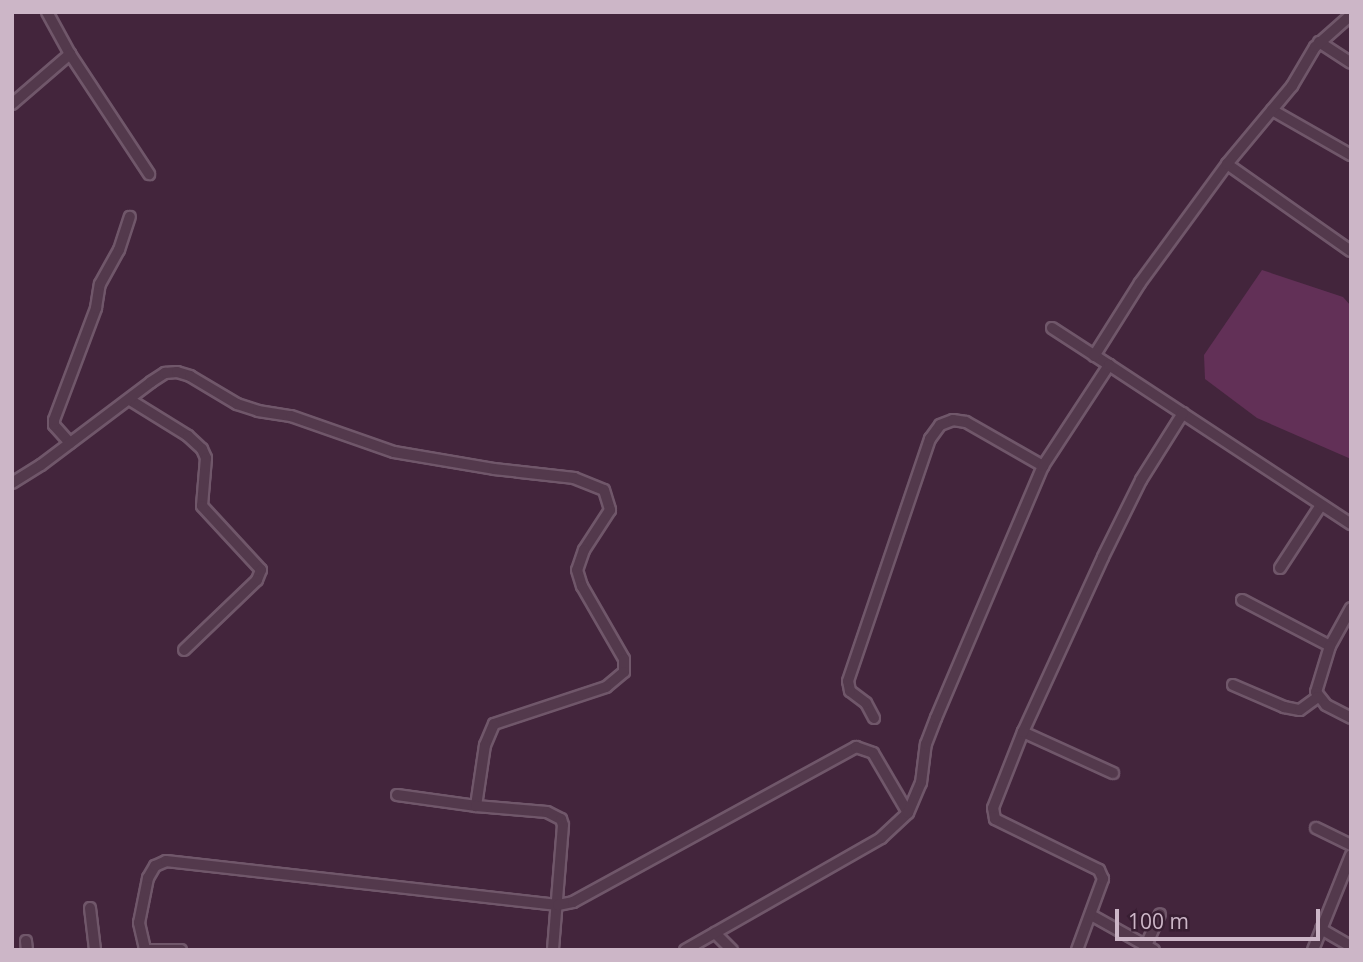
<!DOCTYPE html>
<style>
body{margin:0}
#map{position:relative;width:1363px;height:962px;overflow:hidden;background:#43253c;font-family:"Open Sans",sans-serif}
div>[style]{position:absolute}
.water>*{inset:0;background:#623057}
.roads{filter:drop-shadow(2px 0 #70576a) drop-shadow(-2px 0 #70576a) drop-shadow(0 2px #70576a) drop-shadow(0 -2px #70576a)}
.minor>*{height:10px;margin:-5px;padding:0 5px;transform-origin:5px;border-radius:5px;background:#53394c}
span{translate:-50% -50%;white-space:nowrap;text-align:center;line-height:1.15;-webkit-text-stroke:5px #381e32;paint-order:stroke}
.frame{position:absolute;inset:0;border:14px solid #ccb6c7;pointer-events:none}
.scale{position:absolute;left:1115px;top:909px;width:205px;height:32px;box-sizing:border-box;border:4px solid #ccb6c7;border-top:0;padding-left:9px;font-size:21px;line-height:24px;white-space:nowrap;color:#ccb6c7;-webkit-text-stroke:5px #381e32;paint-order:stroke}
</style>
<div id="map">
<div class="water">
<div style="clip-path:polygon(1262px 270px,1343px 297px,1351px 306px,1351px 459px,1257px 418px,1205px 379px,1204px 355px)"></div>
</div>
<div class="roads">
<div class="minor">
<div style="left:47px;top:12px;width:48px;rotate:61.3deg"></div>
<div style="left:70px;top:54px;width:144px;rotate:56.6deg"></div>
<div style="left:1319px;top:42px;width:38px;rotate:33deg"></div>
<div style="left:12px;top:104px;width:77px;rotate:-40.8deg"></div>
<div style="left:1272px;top:110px;width:91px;rotate:29.7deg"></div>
<div style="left:1227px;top:164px;width:151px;rotate:35.1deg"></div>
<div style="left:1052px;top:328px;width:68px;rotate:33deg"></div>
<div style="left:1094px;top:356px;width:86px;rotate:-57.8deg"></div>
<div style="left:1140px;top:283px;width:147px;rotate:-53.8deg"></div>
<div style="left:1227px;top:164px;width:102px;rotate:-50.2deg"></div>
<div style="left:1292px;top:86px;width:45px;rotate:-59.5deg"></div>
<div style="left:1315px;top:47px;width:48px;rotate:-41.6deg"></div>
<div style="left:130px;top:400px;width:68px;rotate:31.8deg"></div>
<div style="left:188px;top:436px;width:19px;rotate:43deg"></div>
<div style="left:202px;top:449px;width:10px;rotate:66deg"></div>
<div style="left:206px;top:458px;width:48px;rotate:94.8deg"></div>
<div style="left:202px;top:506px;width:87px;rotate:47.3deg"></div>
<div style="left:261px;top:570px;width:11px;rotate:112deg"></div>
<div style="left:257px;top:580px;width:101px;rotate:136.2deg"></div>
<div style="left:70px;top:443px;width:24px;rotate:-132deg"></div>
<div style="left:54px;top:425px;width:5px;rotate:-90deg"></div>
<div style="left:54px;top:420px;width:120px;rotate:-69.4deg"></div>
<div style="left:96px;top:308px;width:24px;rotate:-81deg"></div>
<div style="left:100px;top:284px;width:39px;rotate:-61deg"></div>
<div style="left:119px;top:250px;width:35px;rotate:-72deg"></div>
<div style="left:12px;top:483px;width:34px;rotate:-32deg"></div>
<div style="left:41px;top:465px;width:138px;rotate:-37deg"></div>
<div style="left:151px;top:382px;width:17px;rotate:-33deg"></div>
<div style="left:165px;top:373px;width:12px;rotate:-5deg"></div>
<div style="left:177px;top:372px;width:14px;rotate:17deg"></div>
<div style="left:190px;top:376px;width:55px;rotate:30.8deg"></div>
<div style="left:237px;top:404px;width:22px;rotate:18deg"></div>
<div style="left:258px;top:411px;width:33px;rotate:9deg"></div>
<div style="left:291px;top:416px;width:109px;rotate:19.3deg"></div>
<div style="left:394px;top:452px;width:101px;rotate:9.6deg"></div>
<div style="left:494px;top:469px;width:81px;rotate:6.4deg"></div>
<div style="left:574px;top:478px;width:32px;rotate:22deg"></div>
<div style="left:604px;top:490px;width:21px;rotate:73deg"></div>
<div style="left:610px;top:510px;width:48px;rotate:123deg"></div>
<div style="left:584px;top:550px;width:21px;rotate:109deg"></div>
<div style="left:577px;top:570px;width:17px;rotate:73deg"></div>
<div style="left:582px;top:586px;width:84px;rotate:60.1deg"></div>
<div style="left:624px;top:659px;width:13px;rotate:90deg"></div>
<div style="left:624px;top:672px;width:23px;rotate:140deg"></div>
<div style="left:606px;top:687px;width:118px;rotate:161.7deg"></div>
<div style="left:494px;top:724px;width:23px;rotate:113deg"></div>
<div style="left:485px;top:745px;width:62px;rotate:98.4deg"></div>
<div style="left:1280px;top:568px;width:75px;rotate:-56.9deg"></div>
<div style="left:1242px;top:600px;width:99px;rotate:27.6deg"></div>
<div style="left:1351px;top:608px;width:43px;rotate:118.9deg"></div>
<div style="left:1330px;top:646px;width:48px;rotate:106.9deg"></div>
<div style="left:1316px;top:692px;width:16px;rotate:52deg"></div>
<div style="left:1326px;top:705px;width:28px;rotate:27deg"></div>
<div style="left:1233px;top:685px;width:56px;rotate:23.3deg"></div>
<div style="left:1284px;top:707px;width:16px;rotate:11deg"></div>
<div style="left:1300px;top:710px;width:22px;rotate:-36deg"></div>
<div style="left:874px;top:718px;width:17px;rotate:-118deg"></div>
<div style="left:866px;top:703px;width:20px;rotate:-143deg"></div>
<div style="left:850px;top:691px;width:10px;rotate:-101deg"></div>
<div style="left:848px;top:681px;width:256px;rotate:-71.3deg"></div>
<div style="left:930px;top:439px;width:17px;rotate:-54deg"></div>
<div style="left:940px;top:425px;width:14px;rotate:-21deg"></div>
<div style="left:953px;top:420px;width:13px;rotate:9deg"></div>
<div style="left:966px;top:422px;width:89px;rotate:29.7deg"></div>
<div style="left:1023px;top:732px;width:99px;rotate:24.5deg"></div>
<div style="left:397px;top:795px;width:80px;rotate:7.9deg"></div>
<div style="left:476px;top:806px;width:71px;rotate:4.8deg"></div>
<div style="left:547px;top:812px;width:16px;rotate:27deg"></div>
<div style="left:561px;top:819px;width:6px;rotate:72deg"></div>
<div style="left:563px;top:825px;width:125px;rotate:94.6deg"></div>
<div style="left:1316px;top:828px;width:39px;rotate:26deg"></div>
<div style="left:90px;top:908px;width:42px;rotate:83.2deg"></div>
<div style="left:1091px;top:915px;width:72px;rotate:29.1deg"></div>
<div style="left:1321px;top:929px;width:34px;rotate:30deg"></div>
<div style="left:715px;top:933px;width:24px;rotate:45deg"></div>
<div style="left:26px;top:941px;width:9px;rotate:84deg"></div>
<div style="left:145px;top:949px;width:27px;rotate:-103deg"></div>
<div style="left:139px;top:923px;width:46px;rotate:-78.7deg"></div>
<div style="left:148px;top:878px;width:14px;rotate:-60deg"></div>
<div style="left:155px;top:866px;width:12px;rotate:-24deg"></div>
<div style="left:166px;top:861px;width:394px;rotate:6.4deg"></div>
<div style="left:558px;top:905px;width:15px;rotate:-11deg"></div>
<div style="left:573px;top:902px;width:323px;rotate:-28.7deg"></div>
<div style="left:856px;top:747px;width:18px;rotate:19deg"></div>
<div style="left:873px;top:753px;width:69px;rotate:59.7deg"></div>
<div style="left:144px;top:950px;width:37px"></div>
<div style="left:685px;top:950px;width:226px;rotate:-29.7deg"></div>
<div style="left:881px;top:838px;width:37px;rotate:-43deg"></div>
<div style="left:908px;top:813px;width:33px;rotate:-67deg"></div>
<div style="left:921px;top:783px;width:39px;rotate:-83deg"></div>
<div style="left:926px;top:744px;width:28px;rotate:-69deg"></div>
<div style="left:936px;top:718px;width:274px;rotate:-67deg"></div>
<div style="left:1043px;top:466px;width:121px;rotate:-56.8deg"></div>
<div style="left:1109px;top:365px;width:290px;rotate:33.3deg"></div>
<div style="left:1077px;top:950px;width:76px;rotate:-69.9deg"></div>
<div style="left:1103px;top:879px;width:10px;rotate:-114deg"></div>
<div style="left:1099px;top:870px;width:116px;rotate:-153.9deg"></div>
<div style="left:995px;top:819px;width:11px;rotate:-100deg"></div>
<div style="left:993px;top:808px;width:82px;rotate:-68.5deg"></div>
<div style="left:1023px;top:732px;width:192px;rotate:-65.4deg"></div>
<div style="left:1103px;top:557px;width:86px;rotate:-63.7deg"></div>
<div style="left:1141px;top:480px;width:79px;rotate:-57.9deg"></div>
<div style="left:1144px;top:950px;width:39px;rotate:-66deg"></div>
<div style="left:1313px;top:950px;width:102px;rotate:-68.2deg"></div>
</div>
</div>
<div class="frame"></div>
<div class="scale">100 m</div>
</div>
